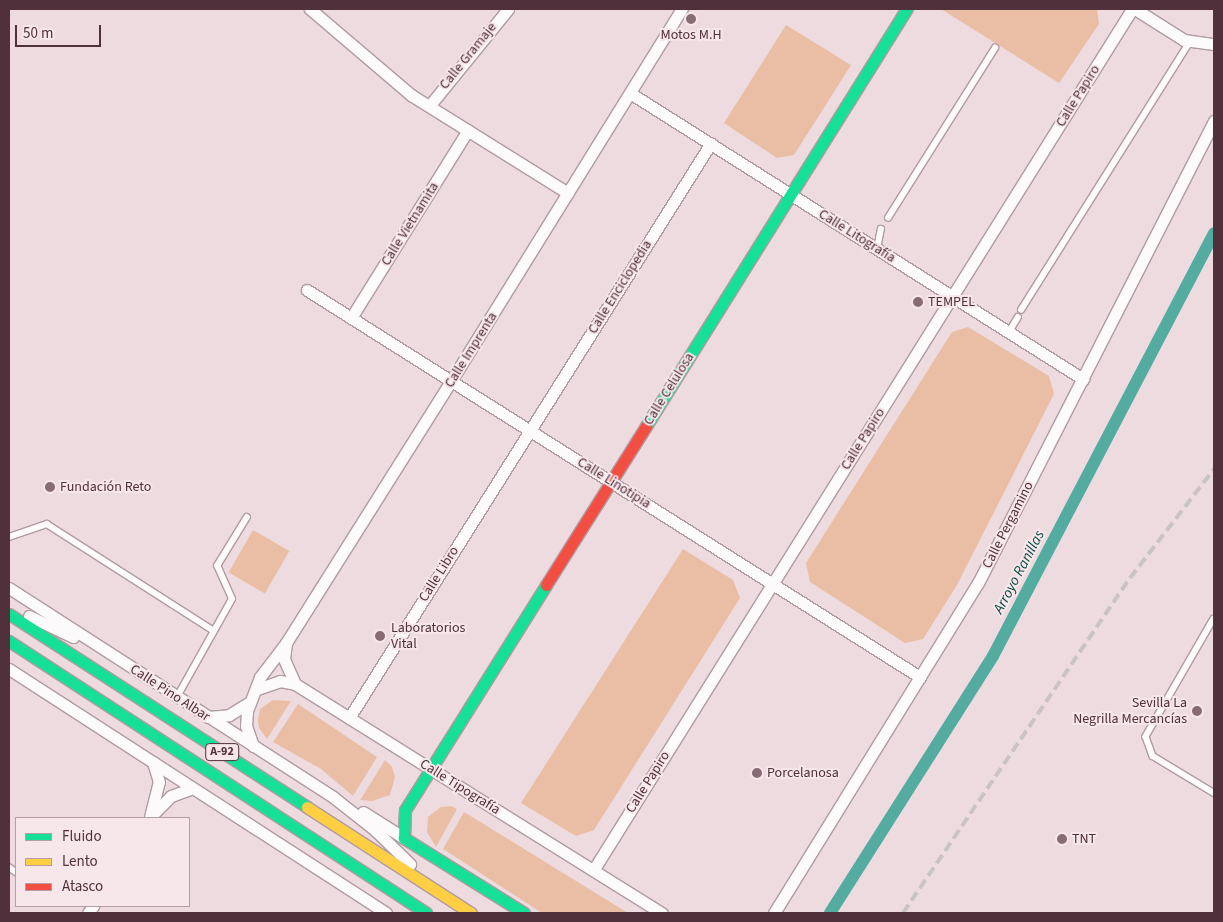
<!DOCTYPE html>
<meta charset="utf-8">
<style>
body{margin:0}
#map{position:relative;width:1223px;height:922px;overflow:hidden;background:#eddbe0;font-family:"Source Sans 3",sans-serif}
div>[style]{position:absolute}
.green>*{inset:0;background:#e9bea5;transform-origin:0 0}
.canal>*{height:12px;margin:-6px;padding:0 6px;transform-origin:6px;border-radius:6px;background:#54ab9f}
.roads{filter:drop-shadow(1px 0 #b09ba1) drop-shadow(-1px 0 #b09ba1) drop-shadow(0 1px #b09ba1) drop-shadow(0 -1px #b09ba1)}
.lane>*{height:5.5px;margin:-2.75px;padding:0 2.75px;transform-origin:2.75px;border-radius:2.75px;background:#fcfafa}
.street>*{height:11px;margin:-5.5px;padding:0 5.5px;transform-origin:5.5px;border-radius:5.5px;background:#fcfafa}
.fast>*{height:11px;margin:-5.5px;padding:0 5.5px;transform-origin:5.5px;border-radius:5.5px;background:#16e098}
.slow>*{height:11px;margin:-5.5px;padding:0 5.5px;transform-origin:5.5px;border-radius:5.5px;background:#ffcf43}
.jam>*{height:11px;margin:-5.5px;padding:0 5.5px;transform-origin:5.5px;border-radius:5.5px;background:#f24e42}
.rail>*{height:4px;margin-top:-2px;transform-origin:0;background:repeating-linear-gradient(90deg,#cac3c6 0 10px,transparent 0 15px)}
.dots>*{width:14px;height:14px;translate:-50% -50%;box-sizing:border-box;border:2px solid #f7e6ea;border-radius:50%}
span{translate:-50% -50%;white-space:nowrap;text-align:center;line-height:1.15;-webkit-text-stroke:4px #f7e6ea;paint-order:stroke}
.shield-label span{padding:1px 4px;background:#f7e6ea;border:1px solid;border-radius:4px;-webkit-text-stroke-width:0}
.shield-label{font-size:12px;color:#50303b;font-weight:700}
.poi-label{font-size:14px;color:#50303b}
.left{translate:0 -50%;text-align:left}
.right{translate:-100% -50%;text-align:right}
.street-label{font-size:14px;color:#50303b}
.water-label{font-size:15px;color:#064b41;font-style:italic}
.frame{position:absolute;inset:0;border:10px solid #50303b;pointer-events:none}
.legend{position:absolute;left:15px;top:817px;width:175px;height:90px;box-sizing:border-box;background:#f7e6ea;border:1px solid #b49da4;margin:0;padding:6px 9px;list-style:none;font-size:15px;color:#50303b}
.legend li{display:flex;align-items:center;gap:10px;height:25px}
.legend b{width:25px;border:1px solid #b49da4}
.scale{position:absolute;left:15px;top:25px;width:86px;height:22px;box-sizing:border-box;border:2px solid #50303b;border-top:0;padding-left:6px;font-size:15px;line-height:18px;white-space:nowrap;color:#50303b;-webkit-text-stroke:4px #f7e6ea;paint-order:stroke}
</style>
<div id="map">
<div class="green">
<div style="clip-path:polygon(941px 9px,1097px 9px,1099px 24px,1059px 83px)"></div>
<div style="clip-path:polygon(786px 25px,851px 65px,794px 155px,777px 158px,724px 123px)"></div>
<div style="clip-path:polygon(968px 327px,1049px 376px,1054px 394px,957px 585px,923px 639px,905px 643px,810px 582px,806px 563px,952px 332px)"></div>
<div style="left:253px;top:530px;width:42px;height:49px;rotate:30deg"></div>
<div style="clip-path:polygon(683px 549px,733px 580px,740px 598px,594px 830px,576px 836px,521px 803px)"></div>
<div style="clip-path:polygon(273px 700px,291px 701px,267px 739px,259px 728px,258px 720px,260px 709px)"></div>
<div style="clip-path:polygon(298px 704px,377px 757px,353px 796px,321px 769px,273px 742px)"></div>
<div style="clip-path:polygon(385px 760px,392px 767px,395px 777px,390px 795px,372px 801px,360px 800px)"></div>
<div style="clip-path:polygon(451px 806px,457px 809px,436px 847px,427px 832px,428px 817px,441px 807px)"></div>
<div style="clip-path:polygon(464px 812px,628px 913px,542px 913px,443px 849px)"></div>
</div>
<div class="canal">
<div style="left:830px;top:913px;width:304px;rotate:-57.6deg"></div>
<div style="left:993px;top:656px;width:477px;rotate:-62.4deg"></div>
</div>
<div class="roads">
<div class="lane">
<div style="left:888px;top:218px;width:201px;rotate:-57.8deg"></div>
<div style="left:877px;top:249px;width:20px;rotate:-79deg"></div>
<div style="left:1021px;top:310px;width:317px;rotate:-57.8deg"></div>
<div style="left:1009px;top:332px;width:17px;rotate:-59deg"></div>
<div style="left:9px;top:537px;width:40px;rotate:-18.9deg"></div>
<div style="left:47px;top:524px;width:198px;rotate:32.6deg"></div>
<div style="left:1214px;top:619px;width:136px;rotate:120deg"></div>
<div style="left:1146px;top:737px;width:20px;rotate:70deg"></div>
<div style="left:1153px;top:756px;width:71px;rotate:31.2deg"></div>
<div style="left:177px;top:697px;width:112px;rotate:-60.7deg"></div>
<div style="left:232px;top:599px;width:36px;rotate:-114deg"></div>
<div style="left:217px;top:566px;width:57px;rotate:-58.5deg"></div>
<div style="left:9px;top:867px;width:9px;rotate:36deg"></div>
</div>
<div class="street">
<div style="left:310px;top:9px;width:133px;rotate:40.4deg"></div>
<div style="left:411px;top:95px;width:185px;rotate:32deg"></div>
<div style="left:1135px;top:9px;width:58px;rotate:32.3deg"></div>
<div style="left:1184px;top:40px;width:30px;rotate:8deg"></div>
<div style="left:630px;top:93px;width:536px;rotate:32.27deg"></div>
<div style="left:430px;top:105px;width:124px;rotate:-50.9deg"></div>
<div style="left:307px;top:290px;width:725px;rotate:32.27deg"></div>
<div style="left:351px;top:318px;width:221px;rotate:-58.1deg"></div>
<div style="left:9px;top:588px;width:386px;rotate:32.8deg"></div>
<div style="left:333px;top:797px;width:53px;rotate:38.2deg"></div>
<div style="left:375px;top:830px;width:49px;rotate:44.2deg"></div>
<div style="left:29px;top:616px;width:49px;rotate:25.5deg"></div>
<div style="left:286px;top:643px;width:16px;rotate:97deg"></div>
<div style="left:284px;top:659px;width:27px;rotate:66deg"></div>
<div style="left:295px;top:684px;width:433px;rotate:32deg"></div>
<div style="left:9px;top:669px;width:449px;rotate:32.9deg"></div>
<div style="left:257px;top:689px;width:24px;rotate:-19deg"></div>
<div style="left:280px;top:681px;width:15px;rotate:11deg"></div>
<div style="left:208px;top:717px;width:21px;rotate:-5deg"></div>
<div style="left:229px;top:715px;width:22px;rotate:-32deg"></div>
<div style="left:349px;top:718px;width:679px;rotate:-57.81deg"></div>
<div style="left:253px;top:746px;width:21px;rotate:-109deg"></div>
<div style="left:246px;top:726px;width:15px;rotate:-86deg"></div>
<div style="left:247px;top:711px;width:36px;rotate:-69deg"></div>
<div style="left:260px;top:677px;width:43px;rotate:-52.6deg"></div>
<div style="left:286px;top:643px;width:310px;rotate:-57.8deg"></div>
<div style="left:451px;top:381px;width:438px;rotate:-58.2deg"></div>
<div style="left:363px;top:812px;width:49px;rotate:32.4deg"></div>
<div style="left:152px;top:815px;width:27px;rotate:-45deg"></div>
<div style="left:171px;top:796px;width:23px;rotate:-20deg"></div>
<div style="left:150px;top:817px;width:36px;rotate:-76deg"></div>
<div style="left:159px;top:782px;width:21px;rotate:-107deg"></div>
<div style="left:594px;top:869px;width:1014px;rotate:-57.97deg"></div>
<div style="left:88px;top:913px;width:9px;rotate:-54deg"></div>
<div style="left:774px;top:913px;width:388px;rotate:-58.3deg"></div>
<div style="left:978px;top:583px;width:519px;rotate:-62.94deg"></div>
</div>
<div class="fast">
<div style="left:646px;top:426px;width:492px;rotate:-58deg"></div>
<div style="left:9px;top:614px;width:355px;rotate:32.9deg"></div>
<div style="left:9px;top:641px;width:498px;rotate:33.1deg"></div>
<div style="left:524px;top:913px;width:142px;rotate:-148deg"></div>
<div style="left:404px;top:838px;width:28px;rotate:-88deg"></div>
<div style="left:405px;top:810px;width:266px;rotate:-57.9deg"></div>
</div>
<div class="slow">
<div style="left:307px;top:807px;width:195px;rotate:32.9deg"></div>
</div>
<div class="jam">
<div style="left:546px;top:585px;width:188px;rotate:-57.8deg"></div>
</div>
</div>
<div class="rail">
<div style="left:903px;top:913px;width:405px;rotate:-55.9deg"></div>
<div style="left:1130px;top:578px;width:138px;rotate:-52.4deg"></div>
</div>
<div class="dots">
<div style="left:691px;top:19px;background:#876c75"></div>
<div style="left:918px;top:302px;background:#876c75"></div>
<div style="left:50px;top:487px;background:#876c75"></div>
<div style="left:380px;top:636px;background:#876c75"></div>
<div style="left:1197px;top:711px;background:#876c75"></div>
<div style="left:757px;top:773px;background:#876c75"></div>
<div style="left:1062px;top:839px;background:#876c75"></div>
</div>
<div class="shield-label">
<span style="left:222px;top:752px">A-92</span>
</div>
<div class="poi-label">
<span style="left:691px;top:35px">Motos M.H</span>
<span class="left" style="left:928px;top:302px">TEMPEL</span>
<span class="left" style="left:60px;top:487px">Fundación Reto</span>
<span class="left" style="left:391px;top:636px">Laboratorios<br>Vital</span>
<span class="right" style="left:1187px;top:711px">Sevilla La<br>Negrilla Mercancías</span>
<span class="left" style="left:767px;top:773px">Porcelanosa</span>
<span class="left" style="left:1072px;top:839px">TNT</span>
</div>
<div class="street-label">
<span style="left:468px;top:56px;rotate:-51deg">Calle Gramaje</span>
<span style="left:1078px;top:96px;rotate:-58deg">Calle Papiro</span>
<span style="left:410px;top:224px;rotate:-58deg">Calle Vietnamita</span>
<span style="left:857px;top:236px;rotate:32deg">Calle Litografía</span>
<span style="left:620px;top:287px;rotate:-58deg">Calle Enciclopedia</span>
<span style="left:471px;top:350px;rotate:-58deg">Calle Imprenta</span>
<span style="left:669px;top:389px;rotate:-58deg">Calle Celulosa</span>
<span style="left:863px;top:439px;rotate:-58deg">Calle Papiro</span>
<span style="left:614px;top:483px;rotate:32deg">Calle Linotipia</span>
<span style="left:1008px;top:525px;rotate:-63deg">Calle Pergamino</span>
<span style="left:439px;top:574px;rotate:-58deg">Calle Libro</span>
<span style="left:170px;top:693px;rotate:33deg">Calle Pino Albar</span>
<span style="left:648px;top:782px;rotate:-58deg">Calle Papiro</span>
<span style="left:460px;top:787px;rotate:32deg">Calle Tipografía</span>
</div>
<div class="water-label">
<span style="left:1019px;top:572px;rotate:-62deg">Arroyo Ranillas</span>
</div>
<div class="frame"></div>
<ul class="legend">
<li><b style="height:6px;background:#16e098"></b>Fluido</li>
<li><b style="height:6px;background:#ffcf43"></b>Lento</li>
<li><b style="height:6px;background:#f24e42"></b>Atasco</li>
</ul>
<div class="scale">50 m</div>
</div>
